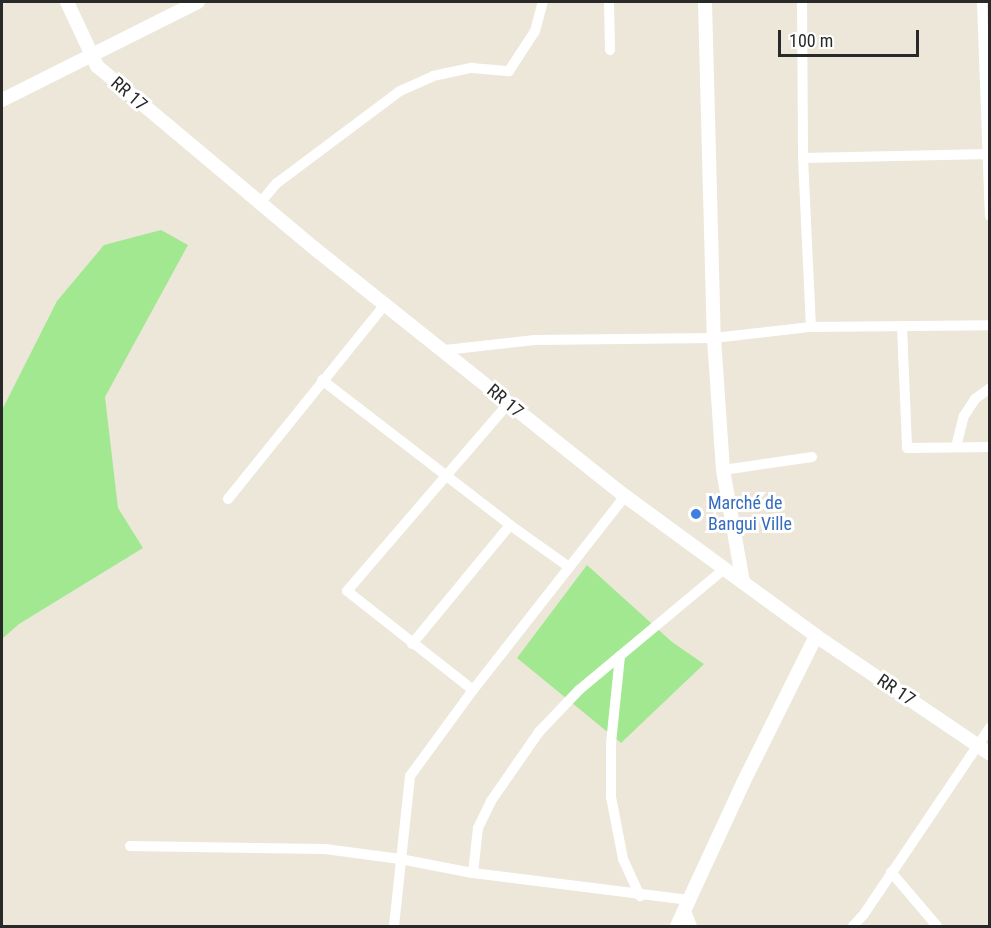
<!DOCTYPE html>
<meta charset="utf-8">
<style>
body{margin:0}
#map{position:relative;width:991px;height:928px;overflow:hidden;background:#ece7d9;font-family:"Roboto Condensed",sans-serif}
div>[style]{position:absolute}
.green>*{inset:0;background:#a1e891}
.street>*{height:10px;margin:-5px;padding:0 5px;transform-origin:5px;border-radius:5px;background:#fff}
.secondary>*{height:14px;margin:-7px;padding:0 7px;transform-origin:7px;border-radius:7px;background:#fff}
.dots>*{width:16px;height:16px;translate:-50% -50%;box-sizing:border-box;border:3px solid #fff;border-radius:50%}
span{translate:-50% -50%;white-space:nowrap;text-align:center;line-height:1.15;-webkit-text-stroke:6px #fff;paint-order:stroke}
.street-label{font-size:18px;color:#292929}
.shop-label{font-size:18px;color:#366cbe}
.left{translate:0 -50%;text-align:left}
.frame{position:absolute;inset:0;border:3px solid #292929;pointer-events:none}
.scale{position:absolute;left:778px;top:30px;width:141px;height:27px;box-sizing:border-box;border:3px solid #292929;border-top:0;padding-left:8px;font-size:18px;line-height:21px;white-space:nowrap;color:#292929;-webkit-text-stroke:4px #fff;paint-order:stroke}
</style>
<div id="map">
<div class="green">
<div style="clip-path:polygon(161px 230px,188px 245px,105px 397px,118px 508px,143px 548px,19px 624px,2px 639px,2px 410px,57px 301px,104px 245px)"></div>
<div style="clip-path:polygon(587px 565px,672px 642px,704px 664px,621px 743px,517px 658px)"></div>
</div>
<div class="street">
<div style="left:609px;top:2px;width:48px;rotate:88.8deg"></div>
<div style="left:802px;top:2px;width:156px;rotate:89.6deg"></div>
<div style="left:803px;top:158px;width:169px;rotate:87.3deg"></div>
<div style="left:982px;top:2px;width:214px;rotate:87.9deg"></div>
<div style="left:803px;top:158px;width:187px;rotate:-1.2deg"></div>
<div style="left:260px;top:203px;width:26px;rotate:-50deg"></div>
<div style="left:277px;top:183px;width:154px;rotate:-36.8deg"></div>
<div style="left:400px;top:91px;width:36px;rotate:-24deg"></div>
<div style="left:433px;top:76px;width:40px;rotate:-12deg"></div>
<div style="left:472px;top:68px;width:37px;rotate:5deg"></div>
<div style="left:509px;top:71px;width:48px;rotate:-57deg"></div>
<div style="left:535px;top:31px;width:30px;rotate:-75deg"></div>
<div style="left:902px;top:327px;width:121px;rotate:87.6deg"></div>
<div style="left:907px;top:448px;width:83px;rotate:-0.7deg"></div>
<div style="left:445px;top:350px;width:90px;rotate:-6.4deg"></div>
<div style="left:534px;top:340px;width:180px;rotate:-0.6deg"></div>
<div style="left:714px;top:338px;width:98px;rotate:-6.5deg"></div>
<div style="left:811px;top:327px;width:179px;rotate:-0.6deg"></div>
<div style="left:322px;top:380px;width:237px;rotate:37.6deg"></div>
<div style="left:510px;top:525px;width:72px;rotate:35.4deg"></div>
<div style="left:956px;top:447px;width:32px;rotate:-76deg"></div>
<div style="left:964px;top:416px;width:20px;rotate:-57deg"></div>
<div style="left:975px;top:399px;width:19px;rotate:-36deg"></div>
<div style="left:723px;top:470px;width:90px;rotate:-8.3deg"></div>
<div style="left:228px;top:499px;width:252px;rotate:-51.1deg"></div>
<div style="left:412px;top:644px;width:154px;rotate:-50.5deg"></div>
<div style="left:620px;top:656px;width:87px;rotate:95.9deg"></div>
<div style="left:611px;top:743px;width:54px;rotate:90deg"></div>
<div style="left:611px;top:797px;width:63px;rotate:79deg"></div>
<div style="left:623px;top:859px;width:41px;rotate:65.3deg"></div>
<div style="left:473px;top:690px;width:160px;rotate:-141.8deg"></div>
<div style="left:347px;top:591px;width:247px;rotate:-49.3deg"></div>
<div style="left:130px;top:846px;width:195px;rotate:0.9deg"></div>
<div style="left:325px;top:849px;width:76px;rotate:7.6deg"></div>
<div style="left:400px;top:859px;width:74px;rotate:10.9deg"></div>
<div style="left:473px;top:873px;width:218px;rotate:7.1deg"></div>
<div style="left:891px;top:872px;width:71px;rotate:49.6deg"></div>
<div style="left:473px;top:873px;width:45px;rotate:-83.7deg"></div>
<div style="left:478px;top:828px;width:30px;rotate:-64deg"></div>
<div style="left:491px;top:801px;width:84px;rotate:-55.2deg"></div>
<div style="left:539px;top:732px;width:58px;rotate:-46.4deg"></div>
<div style="left:579px;top:690px;width:189px;rotate:-39.8deg"></div>
<div style="left:685px;top:908px;width:19px;rotate:69deg"></div>
<div style="left:394px;top:926px;width:151px;rotate:-83.9deg"></div>
<div style="left:410px;top:776px;width:107px;rotate:-53.8deg"></div>
<div style="left:473px;top:690px;width:246px;rotate:-51.9deg"></div>
<div style="left:853px;top:926px;width:16px;rotate:-47deg"></div>
<div style="left:864px;top:914px;width:225px;rotate:-56deg"></div>
</div>
<div class="secondary">
<div style="left:67px;top:2px;width:71px;rotate:64.9deg"></div>
<div style="left:97px;top:66px;width:283px;rotate:40deg"></div>
<div style="left:314px;top:248px;width:398px;rotate:38.6deg"></div>
<div style="left:625px;top:496px;width:237px;rotate:36.2deg"></div>
<div style="left:816px;top:636px;width:210px;rotate:34.1deg"></div>
<div style="left:705px;top:2px;width:336px;rotate:88.5deg"></div>
<div style="left:714px;top:338px;width:132px;rotate:86.1deg"></div>
<div style="left:723px;top:470px;width:114px;rotate:79.9deg"></div>
<div style="left:2px;top:100px;width:219px;rotate:-26.6deg"></div>
<div style="left:677px;top:926px;width:157px;rotate:-65.2deg"></div>
<div style="left:743px;top:783px;width:164px;rotate:-63.6deg"></div>
</div>
<div class="dots">
<div style="left:696px;top:514px;background:#3f7fe0"></div>
</div>
<div class="street-label">
<span style="left:129px;top:94px;rotate:41deg">RR 17</span>
<span style="left:505px;top:401px;rotate:40deg">RR 17</span>
<span style="left:896px;top:690px;rotate:34deg">RR 17</span>
</div>
<div class="shop-label">
<span class="left" style="left:708px;top:514px">Marché de<br>Bangui Ville</span>
</div>
<div class="frame"></div>
<div class="scale">100 m</div>
</div>
